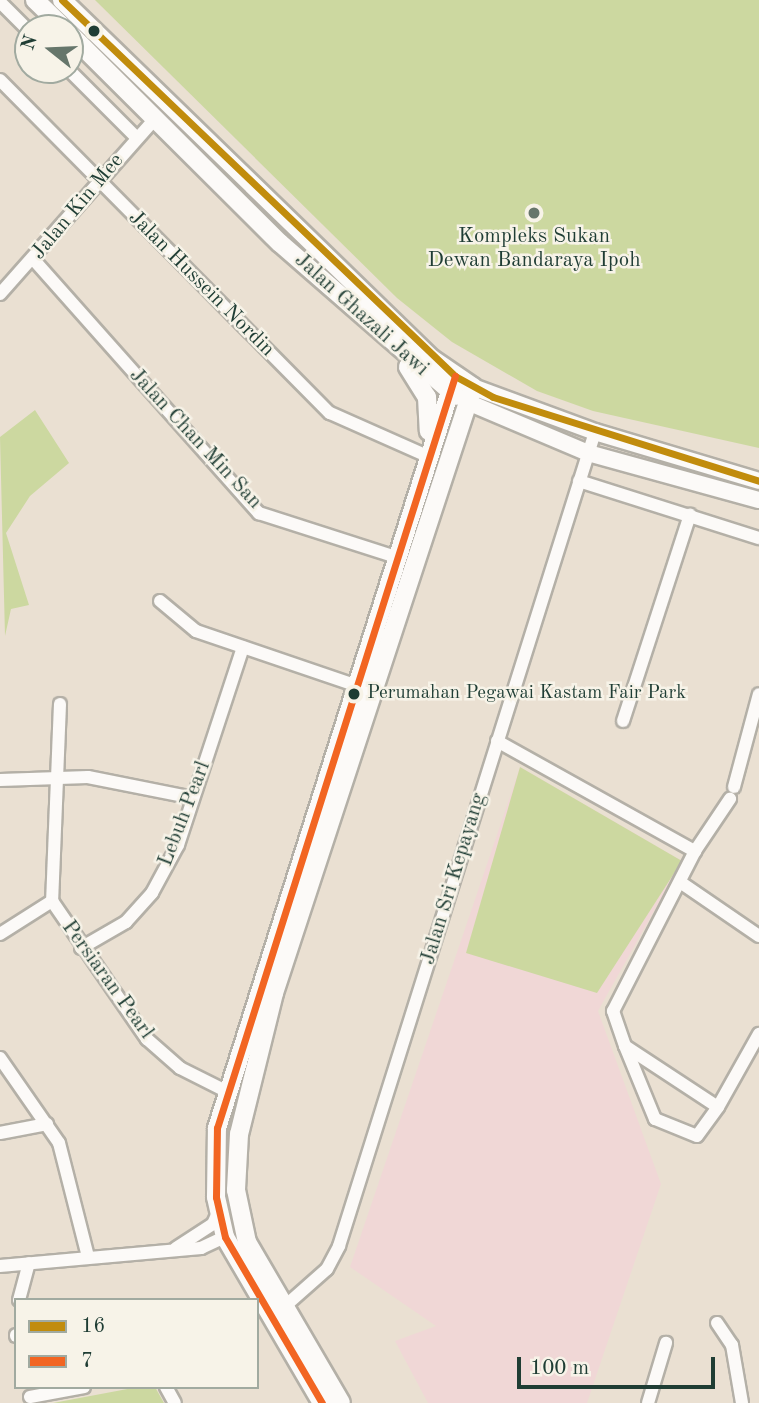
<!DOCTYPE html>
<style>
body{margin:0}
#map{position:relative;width:759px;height:1403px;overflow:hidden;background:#eae0d2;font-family:"Old Standard TT",serif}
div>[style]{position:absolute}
.built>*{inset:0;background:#f0d7d6}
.green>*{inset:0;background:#ccd8a0}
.roads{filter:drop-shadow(2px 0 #b4b0a7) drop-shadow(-2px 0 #b4b0a7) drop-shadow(0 2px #b4b0a7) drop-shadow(0 -2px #b4b0a7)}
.minor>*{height:12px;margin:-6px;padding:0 6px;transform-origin:6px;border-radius:6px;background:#fcfaf8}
.tertiary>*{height:16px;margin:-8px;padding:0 8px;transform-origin:8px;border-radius:8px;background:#fcfaf8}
.secondary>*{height:18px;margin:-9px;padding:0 9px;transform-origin:9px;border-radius:9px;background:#fcfaf8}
.bus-1>*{height:7px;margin:-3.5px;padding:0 3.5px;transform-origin:3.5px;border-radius:3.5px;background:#c18c0d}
.bus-2>*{height:7px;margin:-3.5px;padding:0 3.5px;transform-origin:3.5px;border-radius:3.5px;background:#f26522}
.dots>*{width:19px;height:19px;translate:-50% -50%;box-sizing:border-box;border:4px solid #f7f3e8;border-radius:50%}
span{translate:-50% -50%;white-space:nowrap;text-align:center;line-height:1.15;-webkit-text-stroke:5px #f7f3e8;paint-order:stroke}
.bus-label{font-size:19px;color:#1f3d34}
.left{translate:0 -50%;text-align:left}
.street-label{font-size:21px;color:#1f3d34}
.poi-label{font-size:21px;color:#1f3d34}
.legend{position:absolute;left:14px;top:1298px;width:245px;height:91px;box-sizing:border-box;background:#f7f3e8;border:2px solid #a1aaa0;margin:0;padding:9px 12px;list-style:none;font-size:21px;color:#1f3d34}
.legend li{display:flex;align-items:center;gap:14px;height:35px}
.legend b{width:35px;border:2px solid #a1aaa0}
.north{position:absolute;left:14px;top:14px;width:70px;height:70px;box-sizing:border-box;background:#f7f3e8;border:2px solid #a1aaa0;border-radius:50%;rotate:288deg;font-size:19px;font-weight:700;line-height:28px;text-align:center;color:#1f3d34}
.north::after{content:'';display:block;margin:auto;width:24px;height:32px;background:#66766b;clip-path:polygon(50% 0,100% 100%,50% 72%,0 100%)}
.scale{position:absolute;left:517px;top:1357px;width:198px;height:32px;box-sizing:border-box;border:4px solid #1f3d34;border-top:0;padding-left:9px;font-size:21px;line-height:24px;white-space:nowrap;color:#1f3d34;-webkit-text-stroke:5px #f7f3e8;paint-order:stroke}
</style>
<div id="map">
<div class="built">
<div style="clip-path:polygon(520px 767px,682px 861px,598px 1011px,661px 1184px,587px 1403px,428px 1403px,395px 1341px,436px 1326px,350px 1267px)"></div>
</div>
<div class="green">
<div style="clip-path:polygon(95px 0,759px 0,759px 448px,593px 411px,537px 391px,452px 342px,397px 298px)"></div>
<div style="clip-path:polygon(35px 410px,69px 463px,30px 496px,6px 533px,29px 605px,11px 609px,5px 636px,0 437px)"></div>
<div style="clip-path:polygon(520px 767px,682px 861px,597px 993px,466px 953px)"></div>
<div style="clip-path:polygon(138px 1387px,155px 1387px,164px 1403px,53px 1403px)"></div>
</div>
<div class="roads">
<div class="minor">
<div style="left:0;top:2px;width:40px;rotate:45deg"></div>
<div style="left:69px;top:70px;width:95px;rotate:45deg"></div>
<div style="left:0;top:80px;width:469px;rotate:45.3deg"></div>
<div style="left:330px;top:413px;width:104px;rotate:23.9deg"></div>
<div style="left:34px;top:260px;width:339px;rotate:48.4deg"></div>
<div style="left:259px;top:513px;width:144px;rotate:17.8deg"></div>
<div style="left:0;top:294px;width:234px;rotate:-48.5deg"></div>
<div style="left:579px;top:481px;width:189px;rotate:17.6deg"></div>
<div style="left:160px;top:601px;width:47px;rotate:39.8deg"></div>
<div style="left:196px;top:631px;width:168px;rotate:18.8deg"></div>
<div style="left:60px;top:704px;width:197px;rotate:92.3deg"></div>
<div style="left:52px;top:901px;width:168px;rotate:55.5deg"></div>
<div style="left:147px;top:1039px;width:44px;rotate:41.3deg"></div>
<div style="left:180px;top:1068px;width:51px;rotate:26.6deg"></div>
<div style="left:623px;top:721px;width:217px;rotate:-72deg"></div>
<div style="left:497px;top:741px;width:227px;rotate:29.1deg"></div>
<div style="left:695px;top:851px;width:63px;rotate:-56.1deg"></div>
<div style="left:0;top:780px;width:88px;rotate:-2deg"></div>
<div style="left:88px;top:777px;width:107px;rotate:11.3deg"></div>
<div style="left:734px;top:787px;width:96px;rotate:-75deg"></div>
<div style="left:695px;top:851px;width:180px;rotate:117.1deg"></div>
<div style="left:613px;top:1011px;width:37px;rotate:71deg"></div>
<div style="left:625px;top:1046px;width:111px;rotate:33.3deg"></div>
<div style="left:718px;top:1107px;width:84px;rotate:-60.7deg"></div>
<div style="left:683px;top:884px;width:92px;rotate:34.4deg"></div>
<div style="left:0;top:934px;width:62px;rotate:-32.4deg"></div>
<div style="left:81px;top:948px;width:52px;rotate:-30deg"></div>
<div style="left:126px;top:922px;width:39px;rotate:-48deg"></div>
<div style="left:152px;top:893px;width:55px;rotate:-61.6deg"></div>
<div style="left:178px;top:845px;width:208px;rotate:-71.8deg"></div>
<div style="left:625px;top:1046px;width:79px;rotate:67.7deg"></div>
<div style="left:655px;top:1119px;width:45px;rotate:22deg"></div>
<div style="left:697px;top:1136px;width:36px;rotate:-54deg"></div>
<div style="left:0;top:1058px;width:103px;rotate:55.2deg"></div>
<div style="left:59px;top:1143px;width:118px;rotate:75.7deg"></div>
<div style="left:0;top:1133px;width:48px;rotate:-10.8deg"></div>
<div style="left:176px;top:1248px;width:44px;rotate:-33deg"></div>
<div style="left:213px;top:1224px;width:12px;rotate:-66deg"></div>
<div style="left:0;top:1266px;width:202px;rotate:-5.1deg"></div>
<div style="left:201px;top:1248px;width:26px;rotate:-25deg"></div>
<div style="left:19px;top:1300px;width:38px;rotate:-75deg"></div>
<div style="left:284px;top:1307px;width:57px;rotate:-41.5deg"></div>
<div style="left:327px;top:1269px;width:26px;rotate:-62deg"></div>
<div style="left:339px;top:1246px;width:853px;rotate:-72.54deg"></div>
<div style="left:717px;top:1323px;width:27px;rotate:56deg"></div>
<div style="left:732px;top:1345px;width:59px;rotate:80.2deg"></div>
<div style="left:16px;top:1335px;width:1px;rotate:90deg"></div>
<div style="left:166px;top:1387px;width:18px;rotate:61deg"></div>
<div style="left:30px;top:1397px;width:55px;rotate:-10.5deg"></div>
<div style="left:648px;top:1403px;width:63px;rotate:-73.3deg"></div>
</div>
<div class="tertiary">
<div style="left:473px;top:387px;width:130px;rotate:20.2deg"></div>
<div style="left:595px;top:432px;width:171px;rotate:16.6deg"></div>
<div style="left:465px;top:401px;width:134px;rotate:22.9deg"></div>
<div style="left:588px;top:453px;width:177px;rotate:15.4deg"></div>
</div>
<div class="secondary">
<div style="left:35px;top:0;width:40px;rotate:44deg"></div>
<div style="left:62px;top:0;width:516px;rotate:44.14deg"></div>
<div style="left:432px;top:359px;width:50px;rotate:34.3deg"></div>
<div style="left:473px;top:387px;width:638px;rotate:108.18deg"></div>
<div style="left:274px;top:993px;width:145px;rotate:103.9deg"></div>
<div style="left:239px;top:1134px;width:56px;rotate:93.1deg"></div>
<div style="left:236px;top:1190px;width:53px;rotate:78.1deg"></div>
<div style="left:247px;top:1242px;width:186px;rotate:59.7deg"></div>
<div style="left:70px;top:34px;width:296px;rotate:44.9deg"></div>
<div style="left:280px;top:243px;width:233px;rotate:41deg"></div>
<div style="left:408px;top:367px;width:36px;rotate:58deg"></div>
<div style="left:427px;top:397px;width:34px;rotate:87deg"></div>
<div style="left:322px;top:1403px;width:192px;rotate:-120.3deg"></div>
<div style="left:225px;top:1237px;width:41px;rotate:-102.7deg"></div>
<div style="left:216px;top:1197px;width:69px;rotate:-89.2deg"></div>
<div style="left:217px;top:1128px;width:789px;rotate:-72.44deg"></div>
</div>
</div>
<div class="bus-1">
<div style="left:62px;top:0;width:544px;rotate:43.73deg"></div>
<div style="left:455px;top:376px;width:43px;rotate:28.9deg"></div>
<div style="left:493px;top:397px;width:279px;rotate:17.5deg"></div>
</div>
<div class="bus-2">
<div style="left:322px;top:1403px;width:192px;rotate:-120.3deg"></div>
<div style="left:225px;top:1237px;width:41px;rotate:-102.7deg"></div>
<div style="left:216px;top:1197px;width:69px;rotate:-89.2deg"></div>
<div style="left:217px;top:1128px;width:789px;rotate:-72.44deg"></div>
</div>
<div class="dots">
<div style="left:94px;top:31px;background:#1f3d34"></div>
<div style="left:534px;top:213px;background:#66766b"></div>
<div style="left:354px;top:694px;background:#1f3d34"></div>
</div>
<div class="bus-label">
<span class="left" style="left:367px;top:694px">Perumahan Pegawai Kastam Fair Park</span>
</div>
<div class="street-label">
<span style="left:78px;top:207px;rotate:-50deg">Jalan Kin Mee</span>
<span style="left:201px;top:284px;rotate:45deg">Jalan Hussein Nordin</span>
<span style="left:361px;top:315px;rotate:42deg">Jalan Ghazali Jawi</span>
<span style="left:195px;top:439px;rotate:47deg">Jalan Chan Min San</span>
<span style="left:185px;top:814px;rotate:-69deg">Lebuh Pearl</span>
<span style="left:454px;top:879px;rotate:-73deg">Jalan Sri Kepayang</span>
<span style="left:107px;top:980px;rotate:54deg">Persiaran Pearl</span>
</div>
<div class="poi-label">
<span style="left:534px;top:249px">Kompleks Sukan<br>Dewan Bandaraya Ipoh</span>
</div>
<ul class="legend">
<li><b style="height:9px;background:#c18c0d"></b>16</li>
<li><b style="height:9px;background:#f26522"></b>7</li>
</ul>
<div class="north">N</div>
<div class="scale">100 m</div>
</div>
